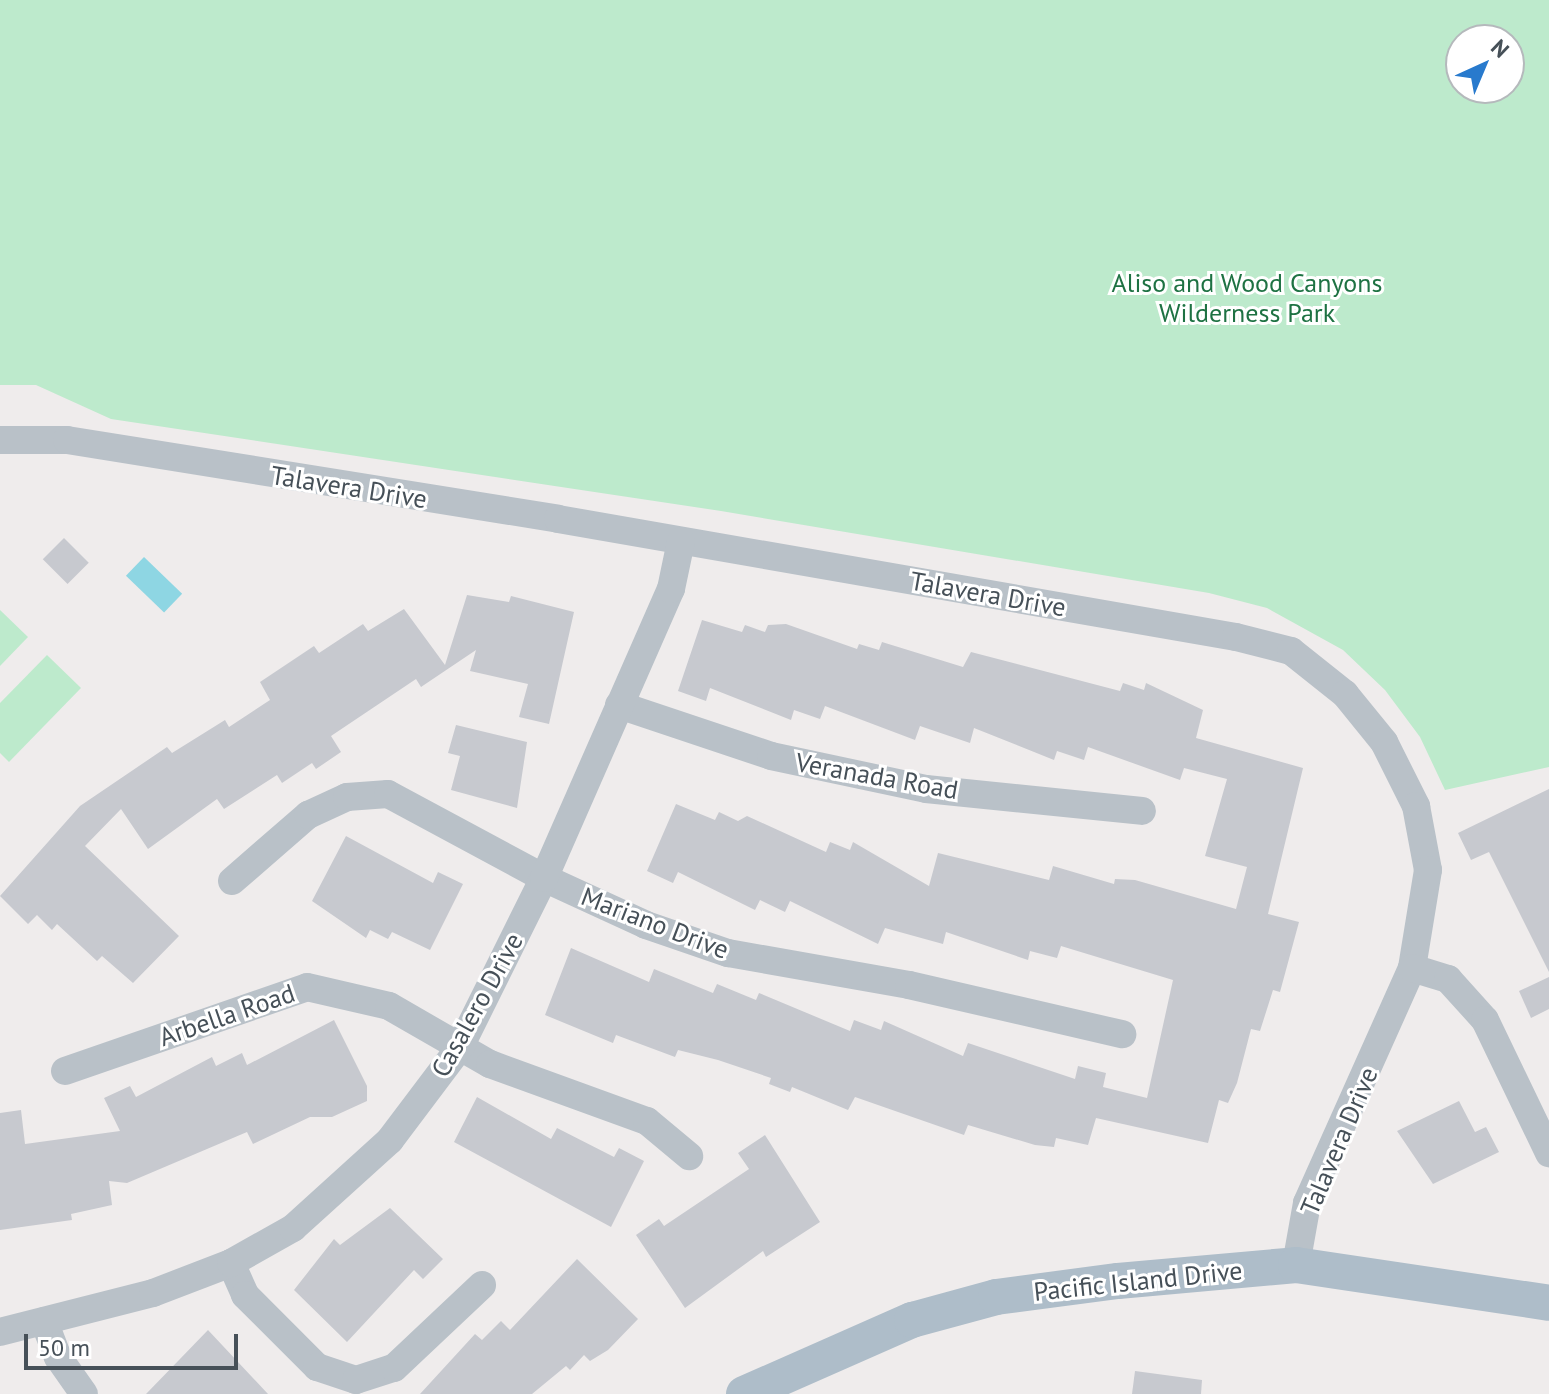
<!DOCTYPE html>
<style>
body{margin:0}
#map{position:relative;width:1549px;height:1394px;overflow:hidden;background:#efecec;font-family:"PT Sans",sans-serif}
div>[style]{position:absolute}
.green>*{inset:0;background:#bdeacc}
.water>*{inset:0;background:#8ed6e3;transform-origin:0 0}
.building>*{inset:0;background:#c7c9cf;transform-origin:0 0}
.minor>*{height:28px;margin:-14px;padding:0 14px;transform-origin:14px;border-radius:14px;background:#b9c1c8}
.major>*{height:36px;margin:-18px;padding:0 18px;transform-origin:18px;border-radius:18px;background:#aebdc9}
span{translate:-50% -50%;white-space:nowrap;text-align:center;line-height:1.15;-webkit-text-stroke:6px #fff;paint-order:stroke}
.park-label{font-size:26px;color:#1e7243}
.street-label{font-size:26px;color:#465058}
.north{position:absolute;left:1445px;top:24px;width:80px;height:80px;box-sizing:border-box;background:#fff;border:2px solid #b5b9bc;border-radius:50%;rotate:44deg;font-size:22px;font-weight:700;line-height:32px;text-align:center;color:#465058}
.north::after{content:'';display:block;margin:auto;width:28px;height:36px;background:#287acd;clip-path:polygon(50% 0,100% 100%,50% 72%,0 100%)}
.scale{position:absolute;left:24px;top:1334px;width:214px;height:36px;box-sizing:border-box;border:4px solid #465058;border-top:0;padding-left:10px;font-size:24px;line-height:28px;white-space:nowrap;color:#465058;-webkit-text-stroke:6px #fff;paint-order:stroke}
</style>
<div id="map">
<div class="green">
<div style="clip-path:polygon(evenodd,0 0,1549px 0,1549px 767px,1445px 790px,1420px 737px,1385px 690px,1343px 650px,1267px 608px,1209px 593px,721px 511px,111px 419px,36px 385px,0 385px,0 0,1461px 40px,1509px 40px,1509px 88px,1461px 88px,1461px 40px)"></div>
<div style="clip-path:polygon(0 610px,28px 637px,0 666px)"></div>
<div style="clip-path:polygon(47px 655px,81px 688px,9px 762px,0 753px,0 703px)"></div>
</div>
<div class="water">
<div style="left:144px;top:557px;width:53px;height:26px;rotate:44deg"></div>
</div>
<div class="building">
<div style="left:64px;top:538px;width:35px;height:30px;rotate:45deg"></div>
<div style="clip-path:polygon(467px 595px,509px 602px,511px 596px,574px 612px,549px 724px,519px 717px,528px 684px,470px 671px,476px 650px,421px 687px,416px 679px,331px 736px,341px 752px,316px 769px,312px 763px,282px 783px,277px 775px,224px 809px,217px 799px,148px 849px,121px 809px,85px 846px,179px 936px,133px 983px,102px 956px,97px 961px,57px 924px,52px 930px,37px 915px,28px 924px,0 896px,80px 806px,167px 747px,172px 753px,225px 720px,229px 727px,270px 700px,260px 682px,314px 646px,319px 653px,363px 624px,368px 631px,404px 609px,445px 665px)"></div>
<div style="clip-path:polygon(702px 620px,742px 632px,745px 625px,765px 632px,768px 625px,786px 624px,857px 649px,859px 644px,879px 650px,882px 642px,963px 667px,971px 652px,1120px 691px,1123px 683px,1144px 690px,1146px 683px,1203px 710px,1196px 738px,1303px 768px,1268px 914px,1299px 922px,1280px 992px,1273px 990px,1260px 1031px,1251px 1029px,1237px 1083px,1228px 1103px,1219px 1100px,1208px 1143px,1096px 1118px,1088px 1145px,1056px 1138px,1054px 1147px,1035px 1145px,968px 1125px,964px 1135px,855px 1097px,848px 1110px,792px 1087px,790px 1092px,769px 1084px,771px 1078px,718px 1060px,678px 1050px,675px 1057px,616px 1035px,613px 1043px,545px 1015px,571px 948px,649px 982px,654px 969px,713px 993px,717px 984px,756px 1000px,759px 993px,850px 1031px,854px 1020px,881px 1030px,884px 1021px,963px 1056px,968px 1043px,1075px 1079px,1078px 1066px,1106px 1073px,1103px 1087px,1147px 1098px,1173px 980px,1061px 946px,1057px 958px,1030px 951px,1028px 960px,946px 932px,943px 944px,885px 928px,878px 944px,790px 901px,785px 912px,760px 900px,755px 910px,678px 872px,673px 883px,647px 871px,676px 804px,715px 820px,719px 812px,738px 821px,747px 816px,826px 852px,830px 842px,850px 850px,853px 842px,929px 886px,938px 853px,1049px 880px,1053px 866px,1114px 884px,1115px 879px,1135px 880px,1236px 909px,1247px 867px,1205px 856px,1227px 779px,1184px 768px,1180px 780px,1088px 747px,1084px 760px,1057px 751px,1054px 760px,974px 728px,970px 743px,920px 726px,915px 740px,825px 706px,820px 719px,794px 710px,791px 720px,710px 688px,706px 701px,678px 691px)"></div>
<div style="clip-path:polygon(456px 725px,527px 742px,517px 808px,451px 790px,460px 756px,448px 753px)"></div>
<div style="clip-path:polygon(1549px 789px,1549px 972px,1489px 852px,1471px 860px,1458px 833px)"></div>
<div style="clip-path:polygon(346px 836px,433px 883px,438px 872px,463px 884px,430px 950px,392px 932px,388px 939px,370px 930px,366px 938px,312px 901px)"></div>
<div style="clip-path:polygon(1549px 977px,1549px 1009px,1531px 1018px,1519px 991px)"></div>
<div style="clip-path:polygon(334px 1020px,367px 1086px,367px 1101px,332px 1117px,310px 1117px,253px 1144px,247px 1132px,127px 1183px,109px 1181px,112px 1205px,71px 1214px,72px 1220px,0 1230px,0 1113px,21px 1110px,25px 1144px,120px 1131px,104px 1098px,130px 1086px,136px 1097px,212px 1057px,216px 1066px,242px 1053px,247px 1065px)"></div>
<div style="clip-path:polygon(477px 1097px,551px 1139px,557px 1128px,614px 1157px,619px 1148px,644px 1161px,611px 1227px,454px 1142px)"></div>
<div style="clip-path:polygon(1459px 1101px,1475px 1132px,1486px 1127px,1499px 1152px,1433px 1184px,1397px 1131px)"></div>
<div style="clip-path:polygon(765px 1135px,820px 1222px,766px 1257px,763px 1251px,685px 1308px,636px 1235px,659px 1219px,664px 1226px,749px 1169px,738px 1153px)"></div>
<div style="clip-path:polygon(390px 1208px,443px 1259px,423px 1279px,414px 1270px,347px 1342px,294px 1290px,334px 1239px,340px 1245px)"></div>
<div style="clip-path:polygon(577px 1259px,638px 1319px,608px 1350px,590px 1361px,584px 1355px,570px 1370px,566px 1366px,532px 1394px,420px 1394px,475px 1334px,482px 1340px,501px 1321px,510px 1330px)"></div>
<div style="clip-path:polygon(208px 1330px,268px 1394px,146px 1394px,179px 1360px)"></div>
<div style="clip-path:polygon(1135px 1371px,1202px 1380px,1201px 1394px,1132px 1394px)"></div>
</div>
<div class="minor">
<div style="left:0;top:440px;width:67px"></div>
<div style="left:67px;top:440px;width:497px;rotate:9.1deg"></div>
<div style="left:558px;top:519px;width:688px;rotate:9.87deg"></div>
<div style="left:1236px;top:637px;width:57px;rotate:14.3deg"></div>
<div style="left:1291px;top:651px;width:69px;rotate:38.5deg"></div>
<div style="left:1345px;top:694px;width:62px;rotate:50.9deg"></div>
<div style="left:1384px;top:742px;width:72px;rotate:63.4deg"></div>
<div style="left:1416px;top:806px;width:65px;rotate:79.4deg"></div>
<div style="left:1428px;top:870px;width:99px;rotate:99.3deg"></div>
<div style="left:1412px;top:968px;width:257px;rotate:114.1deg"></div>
<div style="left:1307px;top:1203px;width:63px;rotate:100.1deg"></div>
<div style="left:619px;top:705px;width:160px;rotate:18.5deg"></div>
<div style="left:771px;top:756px;width:158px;rotate:12deg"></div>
<div style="left:926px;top:789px;width:217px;rotate:5.8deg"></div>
<div style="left:232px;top:881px;width:101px;rotate:-41deg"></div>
<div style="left:308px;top:815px;width:43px;rotate:-24.8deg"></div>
<div style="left:347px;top:797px;width:41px;rotate:-4.2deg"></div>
<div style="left:388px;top:794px;width:177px;rotate:28.3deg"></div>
<div style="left:544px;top:878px;width:112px;rotate:24.7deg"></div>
<div style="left:646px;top:925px;width:87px;rotate:18.9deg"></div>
<div style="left:728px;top:953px;width:184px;rotate:10deg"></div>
<div style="left:909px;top:985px;width:219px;rotate:13deg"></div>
<div style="left:1412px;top:968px;width:38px;rotate:17deg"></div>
<div style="left:1448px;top:979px;width:55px;rotate:47.9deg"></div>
<div style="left:1485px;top:1020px;width:148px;rotate:64.3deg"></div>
<div style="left:65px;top:1071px;width:256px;rotate:-19.1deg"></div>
<div style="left:307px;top:987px;width:84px;rotate:13deg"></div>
<div style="left:389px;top:1006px;width:116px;rotate:29.9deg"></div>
<div style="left:490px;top:1064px;width:167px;rotate:20deg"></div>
<div style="left:647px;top:1121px;width:55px;rotate:39.8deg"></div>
<div style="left:231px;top:1263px;width:35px;rotate:66deg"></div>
<div style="left:245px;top:1295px;width:102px;rotate:45deg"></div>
<div style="left:317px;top:1367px;width:41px;rotate:18.4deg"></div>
<div style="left:356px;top:1380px;width:40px;rotate:-18deg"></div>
<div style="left:394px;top:1368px;width:121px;rotate:-43.3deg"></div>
<div style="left:44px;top:1321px;width:39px;rotate:69deg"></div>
<div style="left:58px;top:1357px;width:45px;rotate:54.9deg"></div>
<div style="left:0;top:1332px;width:158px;rotate:-14.3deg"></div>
<div style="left:153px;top:1293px;width:84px;rotate:-21deg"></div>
<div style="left:231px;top:1263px;width:71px;rotate:-29.4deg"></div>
<div style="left:293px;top:1228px;width:131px;rotate:-42.2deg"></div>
<div style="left:390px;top:1140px;width:116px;rotate:-53deg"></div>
<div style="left:460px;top:1047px;width:189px;rotate:-63.6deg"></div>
<div style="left:544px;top:878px;width:316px;rotate:-66.3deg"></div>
<div style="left:671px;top:589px;width:49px;rotate:-78.2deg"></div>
</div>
<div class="major">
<div style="left:744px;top:1394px;width:184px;rotate:-23.8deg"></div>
<div style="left:912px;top:1320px;width:87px;rotate:-15.3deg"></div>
<div style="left:996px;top:1297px;width:123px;rotate:-7.5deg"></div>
<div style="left:1118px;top:1281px;width:179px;rotate:-5.1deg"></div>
<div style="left:1296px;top:1265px;width:256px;rotate:8.5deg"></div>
</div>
<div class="park-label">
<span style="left:1247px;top:298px">Aliso and Wood Canyons<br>Wilderness Park</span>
</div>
<div class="street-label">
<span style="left:349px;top:487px;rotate:9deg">Talavera Drive</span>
<span style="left:988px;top:594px;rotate:10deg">Talavera Drive</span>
<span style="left:877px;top:776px;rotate:10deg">Veranada Road</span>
<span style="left:655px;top:923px;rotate:21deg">Mariano Drive</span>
<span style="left:477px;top:1005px;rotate:-61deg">Casalero Drive</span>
<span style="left:227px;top:1015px;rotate:-19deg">Arbella Road</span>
<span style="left:1339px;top:1141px;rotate:-67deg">Talavera Drive</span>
<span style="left:1138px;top:1281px;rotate:-6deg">Pacific Island Drive</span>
</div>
<div class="north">N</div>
<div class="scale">50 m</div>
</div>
